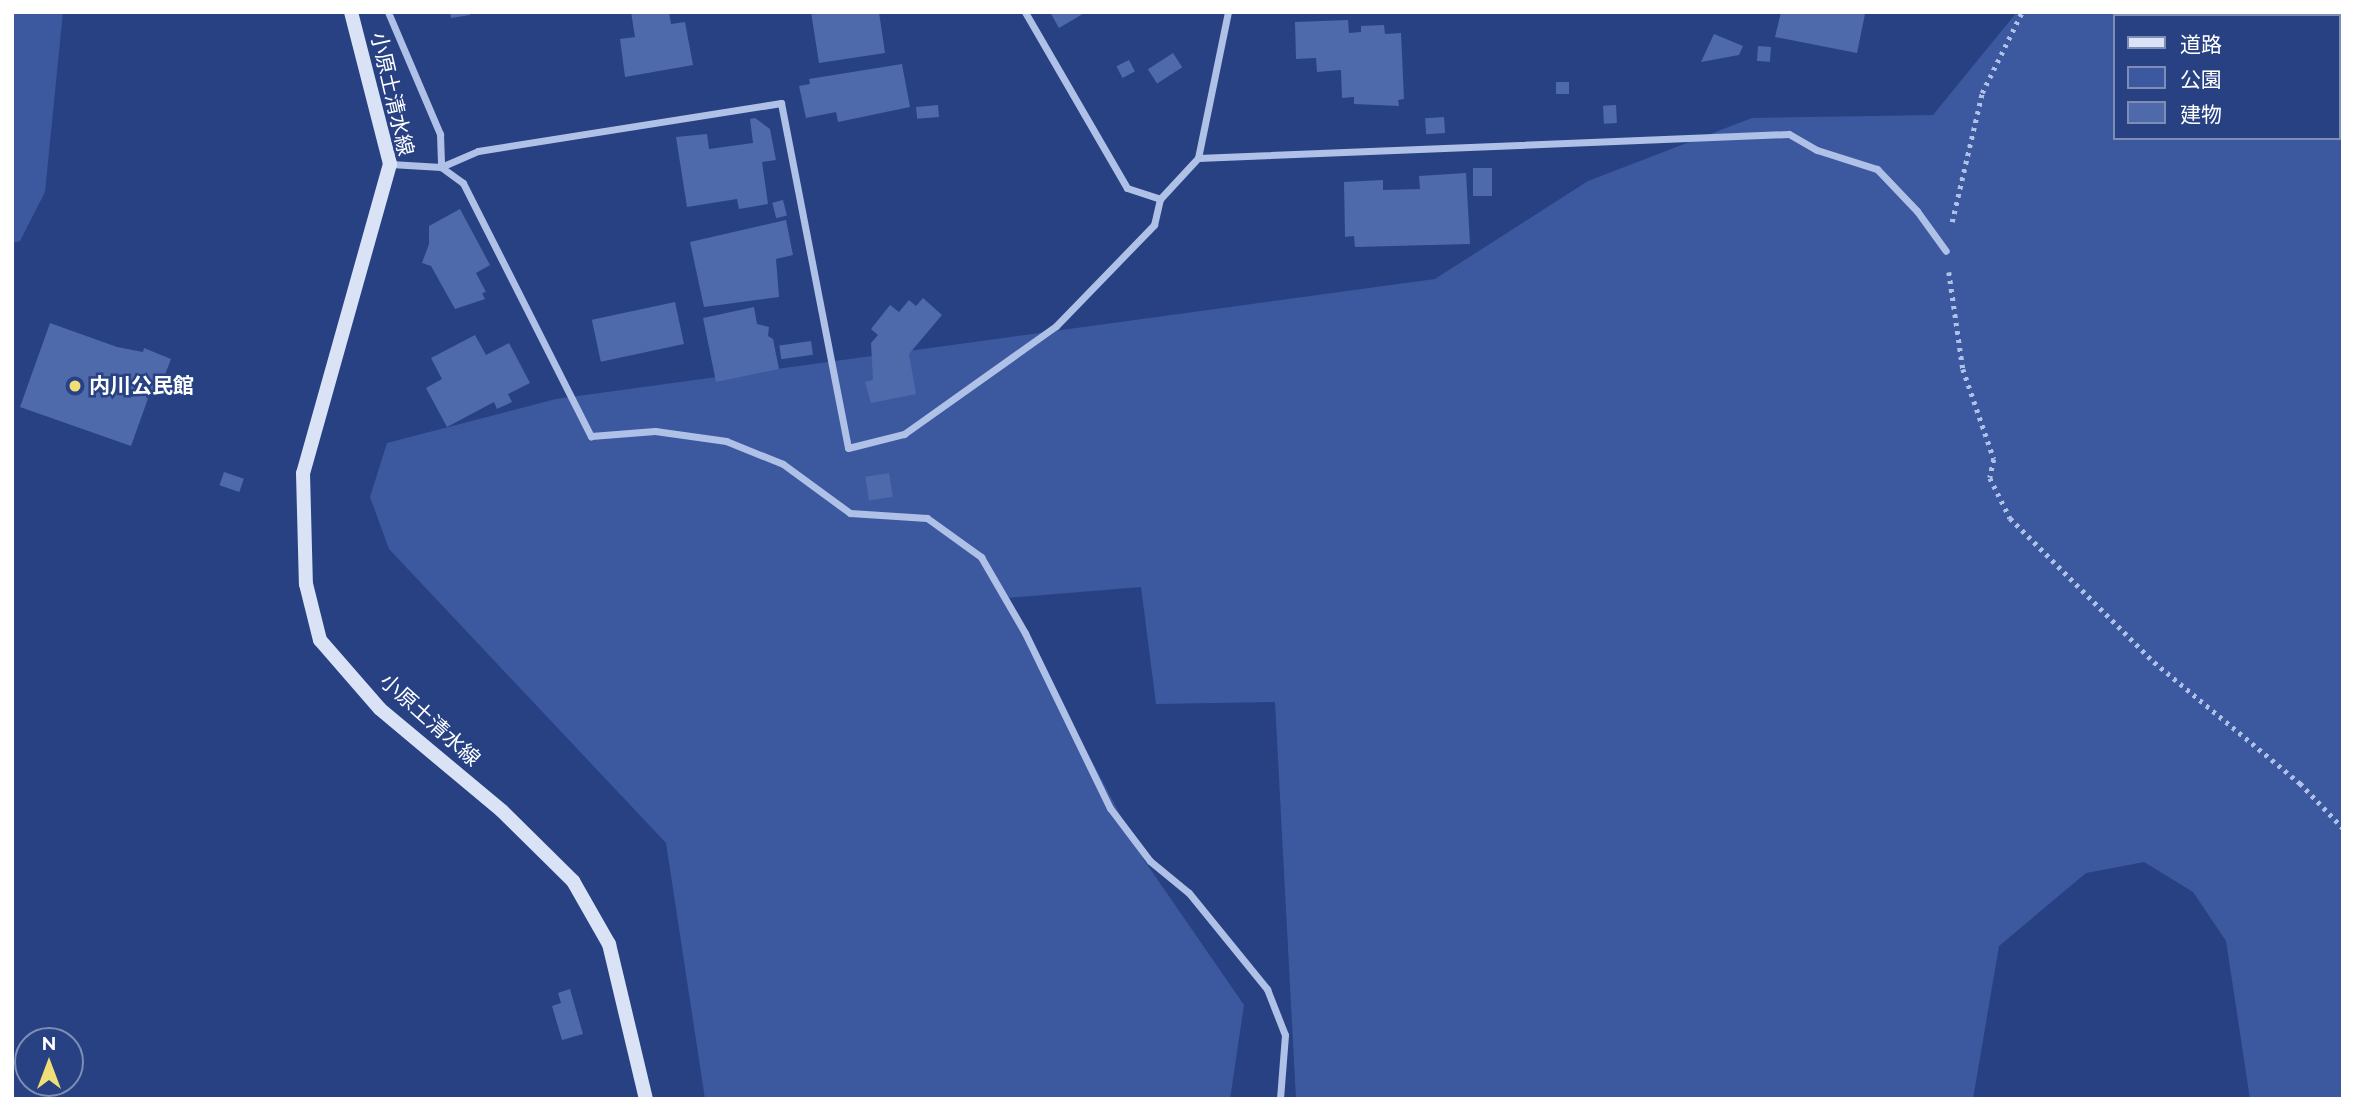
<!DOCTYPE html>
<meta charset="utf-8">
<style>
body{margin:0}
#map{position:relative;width:2355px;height:1111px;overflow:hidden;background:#274183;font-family:Raleway,"Noto Sans JP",sans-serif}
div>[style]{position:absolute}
.green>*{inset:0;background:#3c59a0}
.building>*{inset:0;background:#4f6aab;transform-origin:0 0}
.path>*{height:4.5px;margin-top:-2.25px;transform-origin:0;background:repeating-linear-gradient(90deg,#b0c1e7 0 3.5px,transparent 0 8.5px)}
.street>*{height:7px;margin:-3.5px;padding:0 3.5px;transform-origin:3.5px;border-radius:3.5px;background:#b0c1e7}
.secondary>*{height:14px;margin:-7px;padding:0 7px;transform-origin:7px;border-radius:7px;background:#dae2f6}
.dots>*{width:19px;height:19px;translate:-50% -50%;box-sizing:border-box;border:4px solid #274183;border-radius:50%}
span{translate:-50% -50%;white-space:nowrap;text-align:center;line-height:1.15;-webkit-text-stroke:5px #274183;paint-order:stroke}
.street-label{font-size:21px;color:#fff}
.poi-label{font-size:21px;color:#fff;font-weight:700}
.left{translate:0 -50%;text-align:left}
.frame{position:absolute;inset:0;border:14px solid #fff;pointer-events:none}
.legend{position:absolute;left:2113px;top:14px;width:228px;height:126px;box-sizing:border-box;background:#274183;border:2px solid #7d8db5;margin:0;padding:9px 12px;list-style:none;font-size:21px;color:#fff}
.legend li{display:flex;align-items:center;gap:14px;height:35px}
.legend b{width:35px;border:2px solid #7d8db5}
.north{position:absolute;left:14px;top:1027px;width:70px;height:70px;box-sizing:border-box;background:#274183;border:2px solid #7d8db5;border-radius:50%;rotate:0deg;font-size:19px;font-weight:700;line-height:28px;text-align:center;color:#fff}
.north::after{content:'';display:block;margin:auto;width:24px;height:32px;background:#efdf76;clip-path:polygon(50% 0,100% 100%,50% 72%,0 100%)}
</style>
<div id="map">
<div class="green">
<div style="clip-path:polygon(12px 12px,63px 12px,45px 192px,20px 241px,12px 243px)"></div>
<div style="clip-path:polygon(evenodd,2017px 12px,2343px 12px,2343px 1099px,2250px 1099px,2226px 941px,2193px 892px,2144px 862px,2086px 873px,1999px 946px,1973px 1099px,1296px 1099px,1275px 702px,1156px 704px,1141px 587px,1006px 598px,1144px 860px,1244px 1005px,1230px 1099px,705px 1099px,666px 843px,389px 549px,370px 497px,387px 443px,556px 399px,1435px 279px,1588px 181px,1752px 118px,1933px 115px,2017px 12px,2115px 16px,2339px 16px,2339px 138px,2115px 138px,2115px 16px)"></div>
</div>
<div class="building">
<div style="clip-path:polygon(450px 12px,470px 12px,470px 15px,451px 18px)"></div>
<div style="clip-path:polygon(631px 12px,669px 12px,671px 24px,685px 22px,693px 65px,625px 77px,620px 39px,635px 37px)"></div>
<div style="clip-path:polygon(811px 12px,879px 12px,885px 53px,819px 63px)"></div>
<div style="clip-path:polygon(1050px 12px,1086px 12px,1059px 28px)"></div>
<div style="clip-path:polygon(1781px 12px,1865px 14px,1857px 53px,1775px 37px)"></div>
<div style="clip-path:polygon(1348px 20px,1349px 33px,1361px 32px,1361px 26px,1384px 25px,1385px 34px,1401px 33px,1404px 99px,1398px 100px,1399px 106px,1354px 104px,1354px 97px,1342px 98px,1341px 70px,1317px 72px,1316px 58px,1296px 59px,1295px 22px)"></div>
<div style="clip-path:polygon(1714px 34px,1743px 46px,1739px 55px,1701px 62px)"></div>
<div style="left:1758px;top:46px;width:13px;height:15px;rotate:4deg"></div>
<div style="left:1173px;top:53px;width:17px;height:30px;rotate:57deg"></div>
<div style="left:1129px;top:60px;width:13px;height:14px;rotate:63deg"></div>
<div style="clip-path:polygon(902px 64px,910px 107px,838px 122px,836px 112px,806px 118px,799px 86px,810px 84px,809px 79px)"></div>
<div style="left:1556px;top:82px;width:13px;height:12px"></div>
<div style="left:938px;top:105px;width:12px;height:22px;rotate:85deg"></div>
<div style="left:1616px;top:105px;width:18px;height:13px;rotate:87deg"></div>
<div style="left:1444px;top:117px;width:16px;height:19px;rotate:86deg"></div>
<div style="clip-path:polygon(755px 118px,770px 129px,776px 160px,762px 162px,768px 204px,739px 209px,737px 199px,687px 207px,676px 137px,707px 134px,709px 149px,753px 143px,750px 119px)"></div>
<div style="left:1492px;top:168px;width:28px;height:19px;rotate:90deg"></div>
<div style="clip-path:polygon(1466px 173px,1470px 244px,1355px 247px,1354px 236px,1345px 237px,1344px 182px,1383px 180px,1383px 190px,1420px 189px,1419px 176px)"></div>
<div style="left:783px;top:200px;width:16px;height:11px;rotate:76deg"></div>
<div style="clip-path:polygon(460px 209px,490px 265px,476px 273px,486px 292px,482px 293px,485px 299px,455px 309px,431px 266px,422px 263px,429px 244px,429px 226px)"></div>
<div style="clip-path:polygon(786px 220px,793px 255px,776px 259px,779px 297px,704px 307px,690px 242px)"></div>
<div style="clip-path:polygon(923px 298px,942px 315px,909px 354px,916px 394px,871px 403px,865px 382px,873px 380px,871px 343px,878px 335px,871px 329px,890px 305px,899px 312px,909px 300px,916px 306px)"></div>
<div style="left:675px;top:302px;width:43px;height:85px;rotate:78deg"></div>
<div style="clip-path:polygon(754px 307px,757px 324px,769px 327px,768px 336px,773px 339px,779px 369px,716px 382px,703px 318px)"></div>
<div style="clip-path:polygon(50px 323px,117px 347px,143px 352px,144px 348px,171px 359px,157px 396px,150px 393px,131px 446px,20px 407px)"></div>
<div style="clip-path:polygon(475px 335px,486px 355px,509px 343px,530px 383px,508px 394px,512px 402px,497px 409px,494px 402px,447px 427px,426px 388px,442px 379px,431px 358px)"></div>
<div style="left:811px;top:341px;width:14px;height:32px;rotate:82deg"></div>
<div style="left:224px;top:472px;width:21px;height:14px;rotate:19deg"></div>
<div style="left:889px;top:473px;width:24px;height:24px;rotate:81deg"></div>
<div style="clip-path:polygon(570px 989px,583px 1034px,562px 1040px,552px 1006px,561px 1003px,558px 993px)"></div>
</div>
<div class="path">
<div style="left:1952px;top:222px;width:132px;rotate:-76.9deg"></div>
<div style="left:1982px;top:93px;width:90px;rotate:-63.7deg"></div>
<div style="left:1949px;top:272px;width:98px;rotate:81.8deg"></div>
<div style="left:1963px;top:369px;width:95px;rotate:71deg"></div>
<div style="left:1994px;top:459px;width:19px;rotate:102deg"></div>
<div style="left:1990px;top:478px;width:45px;rotate:63.4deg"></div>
<div style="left:2010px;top:518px;width:204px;rotate:45deg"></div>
<div style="left:2154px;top:662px;width:190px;rotate:39.7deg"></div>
<div style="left:2300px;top:783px;width:62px;rotate:46.3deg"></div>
</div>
<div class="street">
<div style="left:388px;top:12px;width:133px;rotate:66.9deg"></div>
<div style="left:440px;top:134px;width:33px;rotate:88deg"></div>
<div style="left:441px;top:167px;width:51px;rotate:-176.6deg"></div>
<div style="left:1025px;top:12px;width:203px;rotate:59.9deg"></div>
<div style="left:1127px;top:188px;width:35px;rotate:18deg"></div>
<div style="left:1198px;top:158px;width:149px;rotate:-78.4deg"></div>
<div style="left:441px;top:167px;width:40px;rotate:-23.4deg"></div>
<div style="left:478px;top:151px;width:307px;rotate:-9deg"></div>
<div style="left:781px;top:103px;width:351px;rotate:79deg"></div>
<div style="left:848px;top:448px;width:58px;rotate:-14deg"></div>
<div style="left:904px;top:434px;width:186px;rotate:-35.4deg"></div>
<div style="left:1056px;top:326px;width:141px;rotate:-45.9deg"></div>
<div style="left:1154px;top:225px;width:27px;rotate:-77deg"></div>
<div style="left:1160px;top:199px;width:56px;rotate:-47.2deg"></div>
<div style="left:1198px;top:158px;width:591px;rotate:-2.33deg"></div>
<div style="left:1789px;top:134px;width:32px;rotate:30deg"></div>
<div style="left:1817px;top:150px;width:63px;rotate:17.6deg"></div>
<div style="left:1877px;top:169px;width:58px;rotate:46.4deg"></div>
<div style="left:1917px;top:211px;width:49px;rotate:54.1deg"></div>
<div style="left:441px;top:167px;width:27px;rotate:36deg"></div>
<div style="left:463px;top:183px;width:284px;rotate:63.2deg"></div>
<div style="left:591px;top:436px;width:64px;rotate:-4.5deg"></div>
<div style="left:655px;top:431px;width:72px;rotate:8deg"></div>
<div style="left:726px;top:441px;width:61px;rotate:22deg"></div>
<div style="left:783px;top:464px;width:83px;rotate:36.2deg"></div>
<div style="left:850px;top:513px;width:77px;rotate:3.7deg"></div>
<div style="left:927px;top:518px;width:67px;rotate:35.8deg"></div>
<div style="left:981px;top:557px;width:88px;rotate:59.9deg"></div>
<div style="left:1025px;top:633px;width:195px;rotate:64.1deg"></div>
<div style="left:1110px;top:808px;width:66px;rotate:53deg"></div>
<div style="left:1150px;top:861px;width:50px;rotate:39.4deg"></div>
<div style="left:1189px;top:893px;width:124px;rotate:50.9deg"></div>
<div style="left:1267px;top:989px;width:49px;rotate:68.6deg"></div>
<div style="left:1285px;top:1035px;width:64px;rotate:94.5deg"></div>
</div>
<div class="secondary">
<div style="left:351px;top:12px;width:157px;rotate:75.6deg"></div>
<div style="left:390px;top:164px;width:321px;rotate:105.7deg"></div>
<div style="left:303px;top:473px;width:111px;rotate:88.5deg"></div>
<div style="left:306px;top:584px;width:58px;rotate:76deg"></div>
<div style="left:320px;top:640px;width:91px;rotate:49deg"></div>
<div style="left:380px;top:709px;width:159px;rotate:39.9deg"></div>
<div style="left:502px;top:811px;width:100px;rotate:44.6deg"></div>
<div style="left:573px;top:881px;width:73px;rotate:60.3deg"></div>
<div style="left:609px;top:944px;width:159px;rotate:76.6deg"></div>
</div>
<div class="dots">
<div style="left:75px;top:386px;background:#efdf76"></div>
</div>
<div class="street-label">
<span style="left:392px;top:94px;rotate:77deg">小原土清水線</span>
<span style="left:430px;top:720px;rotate:42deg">小原土清水線</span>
</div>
<div class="poi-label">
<span class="left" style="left:89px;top:386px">内川公民館</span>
</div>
<div class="frame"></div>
<ul class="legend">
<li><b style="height:9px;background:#dae2f6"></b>道路</li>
<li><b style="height:19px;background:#3c59a0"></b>公園</li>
<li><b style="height:19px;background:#4f6aab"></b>建物</li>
</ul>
<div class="north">N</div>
</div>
